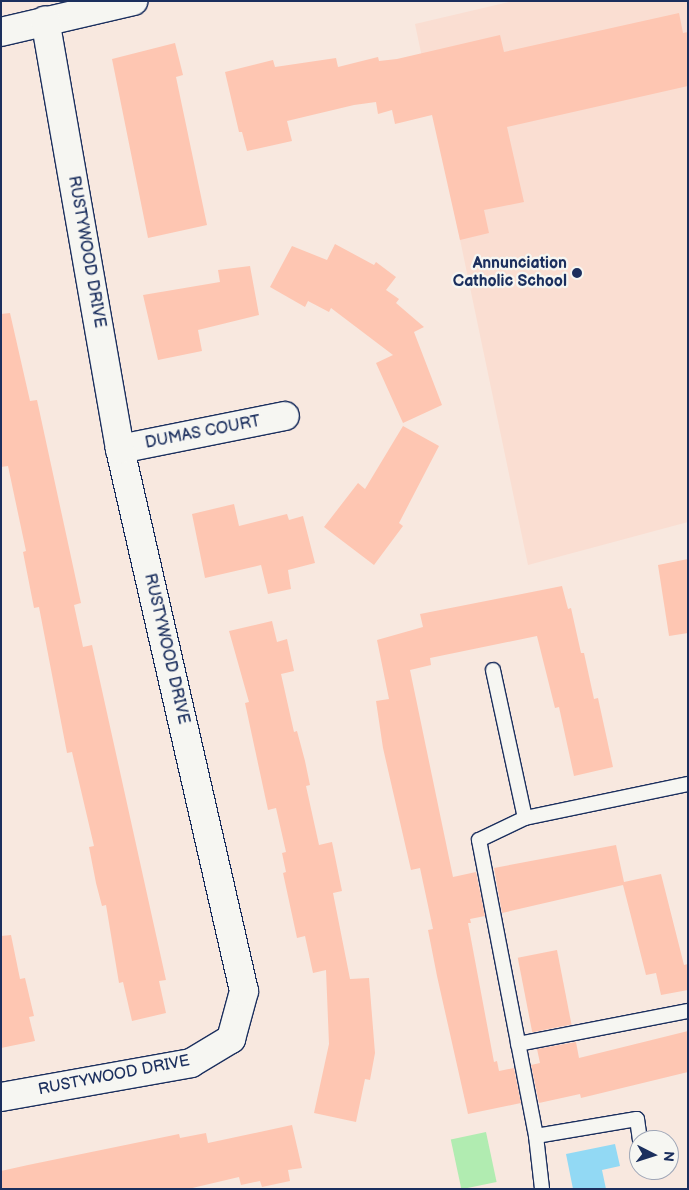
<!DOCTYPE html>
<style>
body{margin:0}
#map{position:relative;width:689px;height:1190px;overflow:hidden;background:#f8e8df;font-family:"Balsamiq Sans",sans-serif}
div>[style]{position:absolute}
.built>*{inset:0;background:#faded2}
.green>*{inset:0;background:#b1ecb1;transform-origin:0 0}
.water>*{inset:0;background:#92d9f4}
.building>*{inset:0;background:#fec6b2;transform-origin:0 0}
.roads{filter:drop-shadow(1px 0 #1b2f5e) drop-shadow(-1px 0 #1b2f5e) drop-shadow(0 1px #1b2f5e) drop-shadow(0 -1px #1b2f5e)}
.service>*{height:14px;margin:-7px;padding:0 7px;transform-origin:7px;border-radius:7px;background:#f6f6f2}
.minor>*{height:28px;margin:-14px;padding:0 14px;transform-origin:14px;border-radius:14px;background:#f6f6f2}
.dots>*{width:14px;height:14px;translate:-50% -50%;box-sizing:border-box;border:2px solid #f6f6f2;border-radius:50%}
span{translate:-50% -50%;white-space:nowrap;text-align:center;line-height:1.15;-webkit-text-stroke:4.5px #f6f6f2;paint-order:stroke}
.street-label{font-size:16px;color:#1b2f5e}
.poi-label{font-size:16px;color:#1b2f5e;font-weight:700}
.right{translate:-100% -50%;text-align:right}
.frame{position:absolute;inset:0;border:2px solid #1b2f5e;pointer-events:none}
.north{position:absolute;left:629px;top:1130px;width:50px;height:50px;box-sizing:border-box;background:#f6f6f2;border:1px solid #9ea6b7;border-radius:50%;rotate:95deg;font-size:14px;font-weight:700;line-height:20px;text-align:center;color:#1b2f5e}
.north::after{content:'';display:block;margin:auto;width:18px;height:22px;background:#1b2f5e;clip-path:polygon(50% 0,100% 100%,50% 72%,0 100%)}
</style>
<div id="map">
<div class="built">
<div style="clip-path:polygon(513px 1px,688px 1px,688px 522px,528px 565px,415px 24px)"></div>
</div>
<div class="green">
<div style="left:486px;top:1132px;width:51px;height:36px;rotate:78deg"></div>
</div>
<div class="water">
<div style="clip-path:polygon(615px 1144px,620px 1166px,602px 1170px,606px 1189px,573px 1189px,566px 1154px)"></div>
</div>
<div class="building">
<div style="clip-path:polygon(679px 13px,683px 33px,688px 32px,688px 86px,507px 127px,524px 202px,484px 210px,489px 233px,460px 240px,432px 115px,395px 124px,392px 110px,378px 114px,376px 102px,354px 105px,287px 121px,292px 141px,247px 151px,242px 132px,239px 132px,225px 72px,273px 60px,275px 67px,336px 58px,338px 67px,378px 57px,379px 61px,397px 59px,500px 35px,504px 52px)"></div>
<div style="clip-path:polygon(175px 43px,183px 75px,176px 77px,207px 225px,148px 238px,112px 59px)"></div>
<div style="clip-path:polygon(335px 244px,374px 265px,376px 262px,396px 277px,386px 290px,399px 299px,396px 303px,424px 327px,414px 332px,442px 405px,403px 423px,376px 363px,393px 355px,331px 308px,329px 312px,308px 301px,305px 307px,270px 287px,292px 246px,327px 260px)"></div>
<div style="clip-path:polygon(250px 266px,259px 315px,198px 330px,202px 351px,158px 360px,143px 295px,220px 282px,218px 270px)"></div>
<div style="clip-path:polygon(10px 313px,30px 401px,37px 400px,81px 603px,74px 605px,83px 647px,92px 645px,166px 980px,159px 981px,166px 1013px,132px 1021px,123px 982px,119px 983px,106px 905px,102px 906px,96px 883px,89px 847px,94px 846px,72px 752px,67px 753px,39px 607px,34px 608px,23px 552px,26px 551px,8px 466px,1px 467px,1px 314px)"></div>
<div style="clip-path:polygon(403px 426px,439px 446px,399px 523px,403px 526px,374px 565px,324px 527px,358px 483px,365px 489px)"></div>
<div style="clip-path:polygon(234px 504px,239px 526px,287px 514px,289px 520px,303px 516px,315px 563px,288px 570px,291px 589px,268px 594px,261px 565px,205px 578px,192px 514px)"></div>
<div style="clip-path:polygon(688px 559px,688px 633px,669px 636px,658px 565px)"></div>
<div style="clip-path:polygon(562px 586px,568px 609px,571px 608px,581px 653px,584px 653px,594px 699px,598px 698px,613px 767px,574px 776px,559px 707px,555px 708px,537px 636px,430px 658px,431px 665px,410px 670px,453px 877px,476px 872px,485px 916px,470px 919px,471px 923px,468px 923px,494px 1062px,497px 1061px,499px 1071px,514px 1068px,521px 1103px,468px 1114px,437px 976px,428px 930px,433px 929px,420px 868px,411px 870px,383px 748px,376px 701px,389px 699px,377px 640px,423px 627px,420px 614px)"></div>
<div style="clip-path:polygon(272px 621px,277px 642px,287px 639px,294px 671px,281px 674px,294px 732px,297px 731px,305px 761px,310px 785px,306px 786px,319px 845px,332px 842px,342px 891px,333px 893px,350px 979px,369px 978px,375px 1053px,370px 1080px,365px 1079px,356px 1122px,314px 1113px,329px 1044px,326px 970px,313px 973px,305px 936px,297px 938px,283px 873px,286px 872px,282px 853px,286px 852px,276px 808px,268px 810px,245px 703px,249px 702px,229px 631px)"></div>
<div style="clip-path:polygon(616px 845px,624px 882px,661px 874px,684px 965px,688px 964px,688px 990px,661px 995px,656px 973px,646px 975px,623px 885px,502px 913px,494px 868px)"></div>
<div style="clip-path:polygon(11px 935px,20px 979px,25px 978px,34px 1016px,29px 1017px,35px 1041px,1px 1048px,1px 936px)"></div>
<div style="left:557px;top:950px;width:76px;height:40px;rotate:79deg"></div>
<div style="clip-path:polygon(688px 1031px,688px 1072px,581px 1098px,580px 1094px,539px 1103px,531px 1065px,540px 1063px,537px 1049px,576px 1042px,579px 1058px)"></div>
<div style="clip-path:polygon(292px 1125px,302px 1168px,288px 1170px,290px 1181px,262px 1187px,260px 1181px,241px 1185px,239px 1177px,188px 1189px,1px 1189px,1px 1171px,28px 1165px,179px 1134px,180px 1138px,206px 1133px,208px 1143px)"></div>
</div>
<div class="roads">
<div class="service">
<div style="left:493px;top:670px;width:151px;rotate:77.8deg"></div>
<div style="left:525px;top:818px;width:167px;rotate:-11.8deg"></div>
<div style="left:525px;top:818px;width:51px;rotate:154.4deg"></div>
<div style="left:479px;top:840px;width:301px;rotate:79.1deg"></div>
<div style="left:536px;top:1136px;width:102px;rotate:-9.6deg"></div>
<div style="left:637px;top:1119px;width:21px;rotate:82deg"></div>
<div style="left:518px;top:1044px;width:173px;rotate:-11deg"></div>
<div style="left:536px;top:1136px;width:53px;rotate:83.5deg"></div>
</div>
<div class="minor">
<div style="left:1px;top:32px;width:136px;rotate:-13.2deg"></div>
<div style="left:120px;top:449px;width:168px;rotate:-11.3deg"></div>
<div style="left:1px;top:1097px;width:193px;rotate:-10.1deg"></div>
<div style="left:191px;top:1063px;width:47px;rotate:-31deg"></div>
<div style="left:231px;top:1039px;width:50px;rotate:-74.8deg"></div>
<div style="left:244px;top:991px;width:556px;rotate:-102.89deg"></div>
<div style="left:120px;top:449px;width:435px;rotate:-99.9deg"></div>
</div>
</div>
<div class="dots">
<div style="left:577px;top:273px;background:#1b2f5e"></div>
</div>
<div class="street-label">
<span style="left:86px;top:252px;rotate:80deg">RUSTYWOOD DRIVE</span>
<span style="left:203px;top:433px;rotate:-11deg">DUMAS COURT</span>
<span style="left:166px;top:649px;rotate:77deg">RUSTYWOOD DRIVE</span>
<span style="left:114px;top:1076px;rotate:-11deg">RUSTYWOOD DRIVE</span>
</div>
<div class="poi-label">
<span class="right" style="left:567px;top:273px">Annunciation<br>Catholic School</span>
</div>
<div class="frame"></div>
<div class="north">N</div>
</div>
